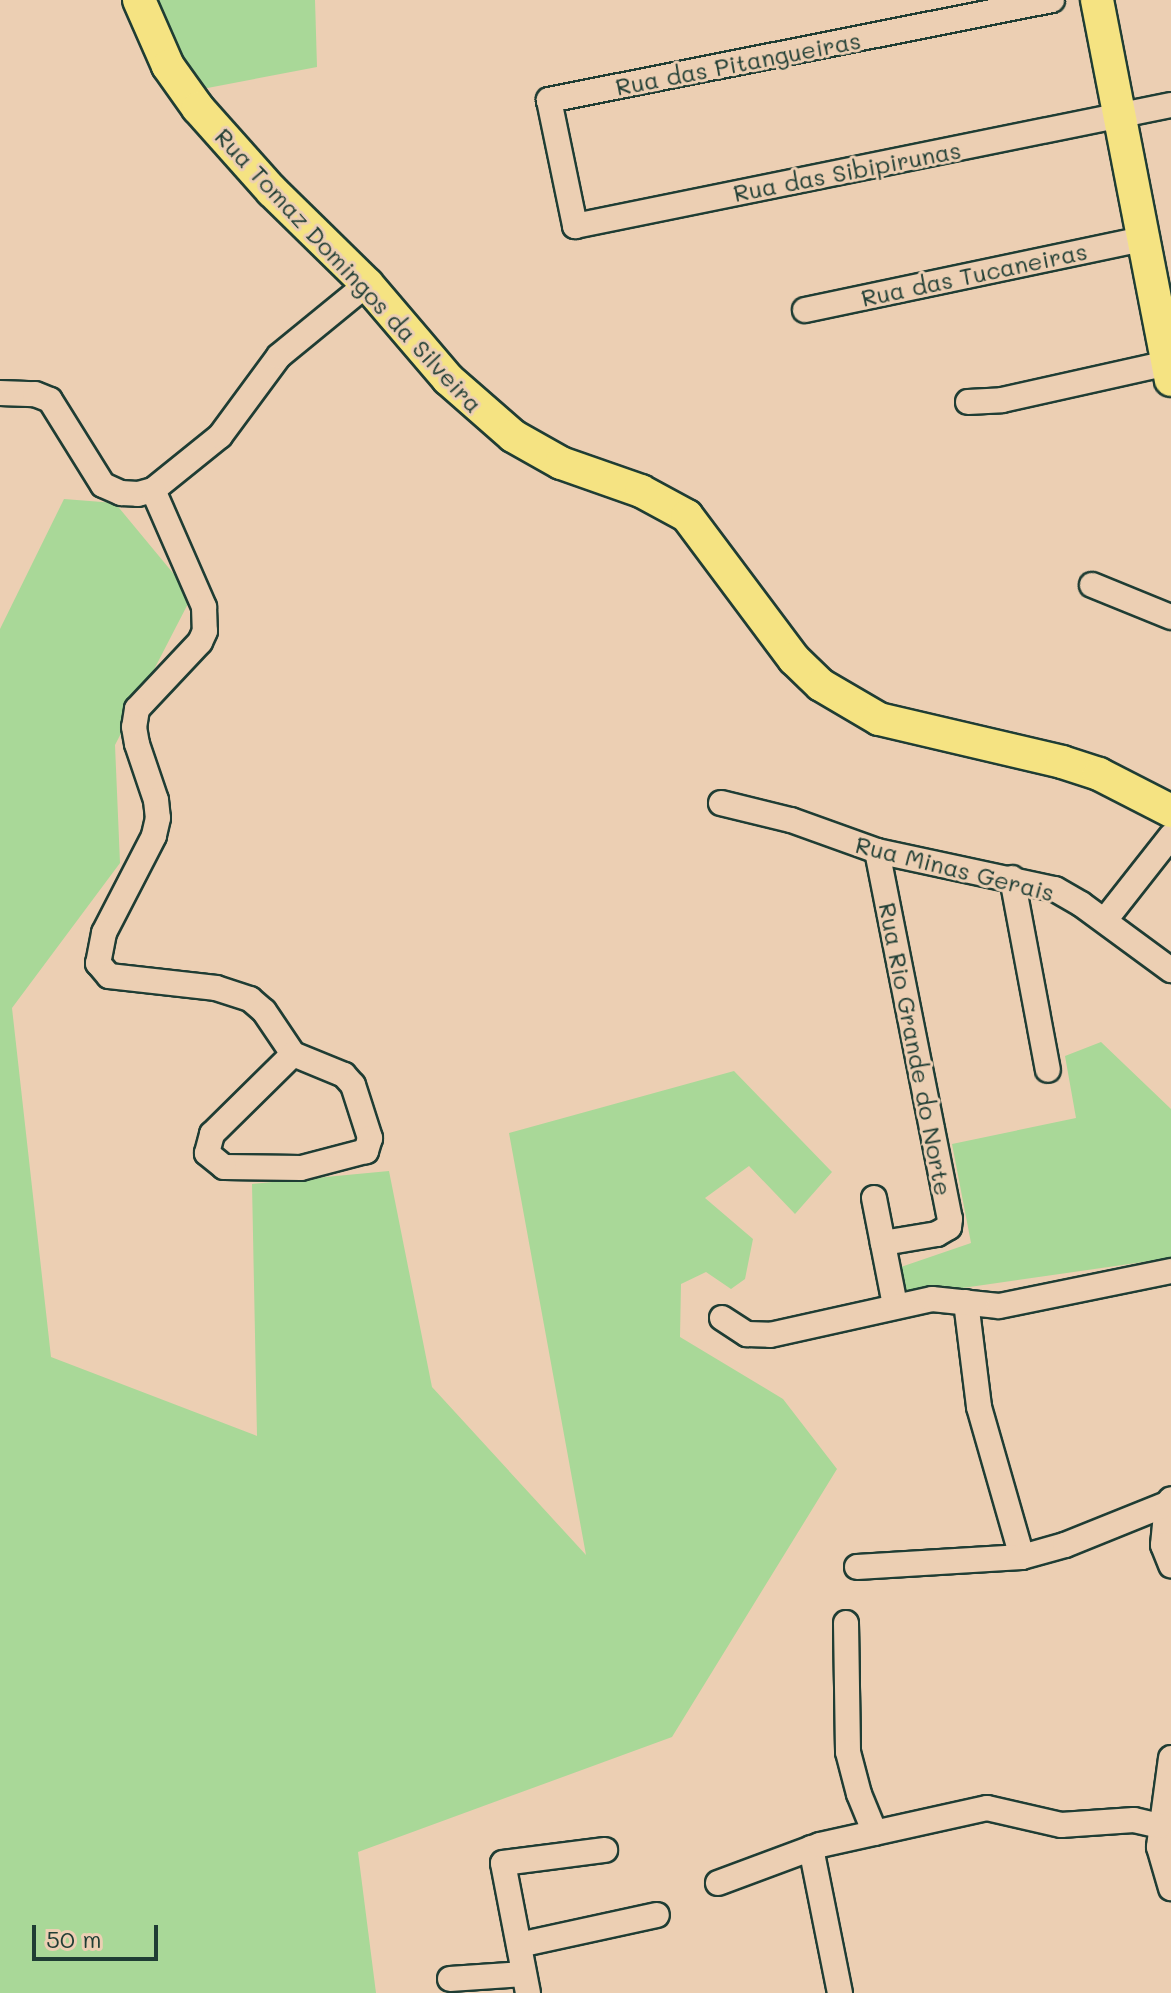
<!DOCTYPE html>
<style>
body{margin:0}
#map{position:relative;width:1171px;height:1993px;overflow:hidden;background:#eccfb3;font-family:Mali,sans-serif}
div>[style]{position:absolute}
.green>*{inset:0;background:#a9d898}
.roads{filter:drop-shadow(2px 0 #1f3d34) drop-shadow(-2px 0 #1f3d34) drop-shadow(0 2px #1f3d34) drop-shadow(0 -2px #1f3d34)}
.minor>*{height:24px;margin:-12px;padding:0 12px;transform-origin:12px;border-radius:12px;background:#eccfb3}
.major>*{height:32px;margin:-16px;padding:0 16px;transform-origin:16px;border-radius:16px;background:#f5e382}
span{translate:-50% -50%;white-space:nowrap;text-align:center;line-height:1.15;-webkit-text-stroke:6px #eccfb3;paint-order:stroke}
.street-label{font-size:24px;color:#1f3d34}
.scale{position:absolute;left:32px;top:1925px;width:126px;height:36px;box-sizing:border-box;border:4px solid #1f3d34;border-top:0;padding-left:10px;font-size:24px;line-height:28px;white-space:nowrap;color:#1f3d34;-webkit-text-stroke:6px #eccfb3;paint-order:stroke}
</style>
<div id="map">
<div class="green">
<div style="clip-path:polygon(147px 0,315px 0,317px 67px,197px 90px)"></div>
<div style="clip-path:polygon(64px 499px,115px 503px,192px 596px,115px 745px,120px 863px,12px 1008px,51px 1357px,257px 1436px,252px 1184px,389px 1171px,432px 1387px,586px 1555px,509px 1133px,734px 1071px,832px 1172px,795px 1214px,749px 1166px,705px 1198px,753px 1239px,745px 1279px,731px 1289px,706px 1272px,681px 1284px,680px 1337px,783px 1399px,837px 1469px,672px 1737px,358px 1852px,376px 1993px,0 1993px,0 629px)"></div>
<div style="clip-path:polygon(1101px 1042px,1171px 1109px,1171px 1258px,900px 1297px,895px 1269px,971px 1243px,952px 1144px,1076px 1118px,1065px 1056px)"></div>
</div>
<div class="roads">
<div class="minor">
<div style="left:1052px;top:0;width:513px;rotate:168.76deg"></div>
<div style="left:549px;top:100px;width:129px;rotate:78.3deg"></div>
<div style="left:575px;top:226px;width:608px;rotate:-11.48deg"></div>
<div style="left:805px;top:310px;width:345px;rotate:-11.9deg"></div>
<div style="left:0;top:393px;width:35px;rotate:2deg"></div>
<div style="left:35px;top:394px;width:16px;rotate:22deg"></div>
<div style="left:50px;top:400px;width:100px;rotate:58.1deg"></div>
<div style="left:103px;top:485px;width:20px;rotate:24deg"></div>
<div style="left:121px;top:493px;width:17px;rotate:3deg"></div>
<div style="left:138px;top:494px;width:16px;rotate:-15deg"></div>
<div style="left:153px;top:490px;width:86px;rotate:-38.9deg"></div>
<div style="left:220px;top:436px;width:99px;rotate:-53.6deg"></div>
<div style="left:279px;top:356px;width:114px;rotate:-39.3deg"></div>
<div style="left:968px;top:402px;width:34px;rotate:-3deg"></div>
<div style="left:1002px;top:400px;width:170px;rotate:-12.6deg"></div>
<div style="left:153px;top:490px;width:128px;rotate:66.4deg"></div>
<div style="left:204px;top:607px;width:24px;rotate:88deg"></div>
<div style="left:205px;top:631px;width:12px;rotate:114deg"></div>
<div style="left:200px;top:642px;width:92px;rotate:133.2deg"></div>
<div style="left:137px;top:709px;width:18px;rotate:99deg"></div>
<div style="left:134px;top:727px;width:17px;rotate:80deg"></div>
<div style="left:137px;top:744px;width:59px;rotate:71.3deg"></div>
<div style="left:156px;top:800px;width:18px;rotate:84deg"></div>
<div style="left:158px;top:818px;width:18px;rotate:103deg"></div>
<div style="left:154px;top:836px;width:109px;rotate:117.3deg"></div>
<div style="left:104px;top:933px;width:31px;rotate:101deg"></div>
<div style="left:98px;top:963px;width:17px;rotate:50deg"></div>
<div style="left:109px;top:976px;width:108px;rotate:6.4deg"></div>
<div style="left:216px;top:988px;width:36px;rotate:18deg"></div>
<div style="left:250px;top:999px;width:18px;rotate:41deg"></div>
<div style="left:264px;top:1011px;width:52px;rotate:56deg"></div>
<div style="left:293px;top:1054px;width:55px;rotate:22.4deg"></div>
<div style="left:344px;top:1075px;width:13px;rotate:48deg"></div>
<div style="left:353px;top:1085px;width:56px;rotate:72.2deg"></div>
<div style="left:370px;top:1138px;width:14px;rotate:107deg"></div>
<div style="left:366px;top:1151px;width:67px;rotate:165.3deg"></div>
<div style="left:301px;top:1168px;width:77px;rotate:-179.3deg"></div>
<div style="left:224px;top:1167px;width:22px;rotate:-141deg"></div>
<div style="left:207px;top:1153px;width:20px;rotate:-75deg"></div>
<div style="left:212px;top:1134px;width:114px;rotate:-44.6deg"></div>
<div style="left:1092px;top:585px;width:85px;rotate:22.1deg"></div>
<div style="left:721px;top:803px;width:72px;rotate:13.7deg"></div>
<div style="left:791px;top:820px;width:91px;rotate:19.8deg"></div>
<div style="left:877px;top:851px;width:182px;rotate:12.1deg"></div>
<div style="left:1055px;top:889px;width:30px;rotate:30deg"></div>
<div style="left:1081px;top:904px;width:112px;rotate:36.3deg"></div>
<div style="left:877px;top:851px;width:375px;rotate:78.8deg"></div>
<div style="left:950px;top:1219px;width:8px;rotate:97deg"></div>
<div style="left:949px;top:1227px;width:14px;rotate:150deg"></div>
<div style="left:937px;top:1234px;width:55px;rotate:170.5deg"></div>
<div style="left:1012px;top:878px;width:195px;rotate:79.4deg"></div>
<div style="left:1105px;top:920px;width:107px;rotate:-51.8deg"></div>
<div style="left:874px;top:1198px;width:109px;rotate:78.9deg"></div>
<div style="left:966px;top:1302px;width:106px;rotate:82.9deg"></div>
<div style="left:979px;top:1407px;width:156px;rotate:74deg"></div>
<div style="left:722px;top:1318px;width:30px;rotate:33deg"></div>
<div style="left:747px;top:1334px;width:23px;rotate:2deg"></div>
<div style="left:770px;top:1335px;width:166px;rotate:-12.5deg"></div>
<div style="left:932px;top:1299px;width:67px;rotate:6deg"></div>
<div style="left:999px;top:1306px;width:176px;rotate:-11.5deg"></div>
<div style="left:1167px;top:1504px;width:41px;rotate:95.6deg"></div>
<div style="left:1163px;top:1545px;width:22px;rotate:68deg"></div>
<div style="left:857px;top:1567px;width:165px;rotate:-3.5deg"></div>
<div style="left:1022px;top:1557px;width:45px;rotate:-15.6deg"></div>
<div style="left:1065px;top:1545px;width:110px;rotate:-21.9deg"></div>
<div style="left:1167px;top:1504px;width:6px;rotate:-51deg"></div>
<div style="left:846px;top:1623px;width:129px;rotate:89.1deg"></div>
<div style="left:848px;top:1752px;width:43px;rotate:75.3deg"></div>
<div style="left:859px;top:1794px;width:42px;rotate:67.7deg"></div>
<div style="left:1171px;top:1758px;width:90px;rotate:97.7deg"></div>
<div style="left:1159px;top:1847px;width:43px;rotate:73.7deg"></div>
<div style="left:811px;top:1848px;width:148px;rotate:78.7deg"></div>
<div style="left:718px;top:1883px;width:109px;rotate:-20.4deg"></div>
<div style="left:820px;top:1845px;width:171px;rotate:-12.5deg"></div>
<div style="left:987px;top:1808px;width:76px;rotate:12.9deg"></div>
<div style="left:1061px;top:1825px;width:73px;rotate:-3.9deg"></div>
<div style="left:1134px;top:1820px;width:26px;rotate:13deg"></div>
<div style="left:519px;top:1945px;width:141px;rotate:-12.3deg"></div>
<div style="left:450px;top:1979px;width:74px;rotate:-3.9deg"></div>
<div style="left:528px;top:1993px;width:132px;rotate:-100.9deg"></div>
<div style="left:503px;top:1863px;width:103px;rotate:-7.3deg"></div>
</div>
<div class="major">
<div style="left:139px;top:0;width:72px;rotate:66.3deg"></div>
<div style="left:168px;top:66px;width:52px;rotate:54.5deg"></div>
<div style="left:198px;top:108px;width:111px;rotate:48.3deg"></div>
<div style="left:272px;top:191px;width:133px;rotate:44.4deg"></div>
<div style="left:367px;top:284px;width:125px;rotate:49.5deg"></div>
<div style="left:448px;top:379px;width:86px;rotate:41.2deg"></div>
<div style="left:513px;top:436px;width:55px;rotate:29.4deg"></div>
<div style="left:561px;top:463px;width:85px;rotate:19.3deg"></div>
<div style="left:641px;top:491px;width:52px;rotate:28.5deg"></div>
<div style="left:687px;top:516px;width:179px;rotate:53.2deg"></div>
<div style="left:794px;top:659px;width:37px;rotate:44deg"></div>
<div style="left:821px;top:685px;width:67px;rotate:30.4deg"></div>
<div style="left:879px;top:719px;width:188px;rotate:13.2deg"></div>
<div style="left:1062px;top:762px;width:39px;rotate:18deg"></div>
<div style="left:1099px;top:774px;width:81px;rotate:27.2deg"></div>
<div style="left:1097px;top:0;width:387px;rotate:79deg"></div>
</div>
</div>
<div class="street-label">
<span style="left:738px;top:63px;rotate:-11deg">Rua das Pitangueiras</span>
<span style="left:847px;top:171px;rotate:-11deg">Rua das Sibipirunas</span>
<span style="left:349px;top:270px;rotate:47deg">Rua Tomaz Domingos da Silveira</span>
<span style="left:974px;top:274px;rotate:-12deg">Rua das Tucaneiras</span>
<span style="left:955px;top:868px;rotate:14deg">Rua Minas Gerais</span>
<span style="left:916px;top:1049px;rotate:79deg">Rua Rio Grande do Norte</span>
</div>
<div class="scale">50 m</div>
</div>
